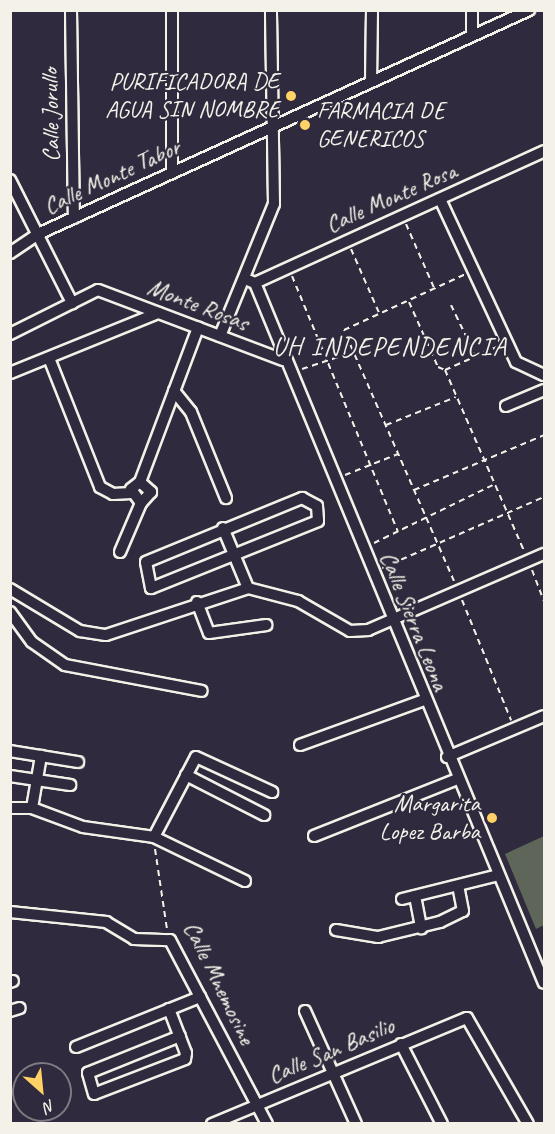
<!DOCTYPE html>
<style>
body{margin:0}
#map{position:relative;width:555px;height:1134px;overflow:hidden;background:#2f2a3d;font-family:Caveat,sans-serif}
div>[style]{position:absolute}
.green>*{inset:0;background:#5e665a}
.path>*{height:2px;margin-top:-1px;transform-origin:0;background:repeating-linear-gradient(90deg,#f4f1e8 0 6px,transparent 0 10.5px)}
.roads{filter:drop-shadow(2px 0 #f4f1e8) drop-shadow(-2px 0 #f4f1e8) drop-shadow(0 2px #f4f1e8) drop-shadow(0 -2px #f4f1e8)}
.minor>*{height:10px;margin:-5px;padding:0 5px;transform-origin:5px;border-radius:5px;background:#2f2a3d}
.dots>*{width:16px;height:16px;translate:-50% -50%;box-sizing:border-box;border:3px solid #2f2a3d;border-radius:50%}
span{translate:-50% -50%;white-space:nowrap;text-align:center;line-height:1.15;-webkit-text-stroke:4.5px #2f2a3d;paint-order:stroke}
.poi-label{font-size:24px;color:#f4f1e8}
.right{translate:-100% -50%;text-align:right}
.left{translate:0 -50%;text-align:left}
.street-label{font-size:24px;color:#f4f1e8}
.neighbourhood-label{font-size:26px;color:#f4f1e8;letter-spacing:1.5px}
.frame{position:absolute;inset:0;border:12px solid #f4f1e8;pointer-events:none}
.north{position:absolute;left:12px;top:1062px;width:60px;height:60px;box-sizing:border-box;background:#2f2a3d;border:2px solid #7e7a81;border-radius:50%;rotate:153deg;font-size:16px;font-weight:700;line-height:24px;text-align:center;color:#f4f1e8}
.north::after{content:'';display:block;margin:auto;width:21px;height:27px;background:#ffd166;clip-path:polygon(50% 0,100% 100%,50% 72%,0 100%)}
</style>
<div id="map">
<div class="green">
<div style="clip-path:polygon(544px 836px,544px 925px,536px 929px,505px 854px)"></div>
</div>
<div class="path">
<div style="left:406px;top:224px;width:72px;rotate:66.3deg"></div>
<div style="left:351px;top:249px;width:72px;rotate:66.3deg"></div>
<div style="left:292px;top:276px;width:277px;rotate:67.5deg"></div>
<div style="left:409px;top:302px;width:71px;rotate:66deg"></div>
<div style="left:438px;top:367px;width:8px;rotate:23deg"></div>
<div style="left:445px;top:370px;width:59px;rotate:-24deg"></div>
<div style="left:451px;top:305px;width:58px;rotate:64.3deg"></div>
<div style="left:302px;top:369px;width:54px;rotate:-18.4deg"></div>
<div style="left:445px;top:370px;width:197px;rotate:66.4deg"></div>
<div style="left:386px;top:425px;width:75px;rotate:-21.8deg"></div>
<div style="left:345px;top:475px;width:57px;rotate:-21.6deg"></div>
<div style="left:414px;top:490px;width:141px;rotate:-22.9deg"></div>
<div style="left:374px;top:543px;width:132px;rotate:-26deg"></div>
<div style="left:382px;top:568px;width:177px;rotate:-23.7deg"></div>
<div style="left:532px;top:570px;width:33px;rotate:69deg"></div>
<div style="left:454px;top:581px;width:274px;rotate:-113.7deg"></div>
<div style="left:344px;top:330px;width:134px;rotate:-24.7deg"></div>
<div style="left:462px;top:600px;width:130px;rotate:67.8deg"></div>
<div style="left:155px;top:849px;width:81px;rotate:81.5deg"></div>
</div>
<div class="roads">
<div class="minor">
<div style="left:71px;top:10px;width:208px;rotate:89.2deg"></div>
<div style="left:472px;top:36px;width:26px;rotate:-90deg"></div>
<div style="left:371px;top:82px;width:72px;rotate:-89.2deg"></div>
<div style="left:172px;top:173px;width:163px;rotate:-90deg"></div>
<div style="left:10px;top:180px;width:138px;rotate:63.2deg"></div>
<div style="left:440px;top:199px;width:180px;rotate:65deg"></div>
<div style="left:516px;top:362px;width:31px;rotate:25deg"></div>
<div style="left:10px;top:253px;width:34px;rotate:-34deg"></div>
<div style="left:38px;top:234px;width:540px;rotate:-24.52deg"></div>
<div style="left:245px;top:279px;width:11px;rotate:22deg"></div>
<div style="left:255px;top:283px;width:757px;rotate:67.57deg"></div>
<div style="left:255px;top:283px;width:318px;rotate:-24.5deg"></div>
<div style="left:10px;top:334px;width:98px;rotate:-26.6deg"></div>
<div style="left:98px;top:290px;width:198px;rotate:20.7deg"></div>
<div style="left:220px;top:336px;width:143px;rotate:-67.8deg"></div>
<div style="left:274px;top:204px;width:194px;rotate:-90.9deg"></div>
<div style="left:49px;top:358px;width:139px;rotate:68.4deg"></div>
<div style="left:100px;top:487px;width:15px;rotate:28deg"></div>
<div style="left:113px;top:494px;width:18px;rotate:-3deg"></div>
<div style="left:10px;top:373px;width:160px;rotate:-22.1deg"></div>
<div style="left:174px;top:391px;width:27px;rotate:51deg"></div>
<div style="left:191px;top:412px;width:93px;rotate:67.9deg"></div>
<div style="left:506px;top:406px;width:41px;rotate:-22.8deg"></div>
<div style="left:140px;top:482px;width:15px;rotate:42deg"></div>
<div style="left:151px;top:492px;width:15px;rotate:132deg"></div>
<div style="left:141px;top:503px;width:17px;rotate:-126deg"></div>
<div style="left:131px;top:489px;width:11px;rotate:-38deg"></div>
<div style="left:140px;top:482px;width:165px;rotate:-69.4deg"></div>
<div style="left:302px;top:498px;width:17px;rotate:28deg"></div>
<div style="left:317px;top:506px;width:15px;rotate:86deg"></div>
<div style="left:318px;top:521px;width:180px;rotate:158.1deg"></div>
<div style="left:151px;top:588px;width:26px;rotate:-101deg"></div>
<div style="left:146px;top:562px;width:169px;rotate:-22.3deg"></div>
<div style="left:223px;top:528px;width:65px;rotate:67.4deg"></div>
<div style="left:120px;top:552px;width:53px;rotate:-66.8deg"></div>
<div style="left:10px;top:589px;width:82px;rotate:31deg"></div>
<div style="left:80px;top:631px;width:26px;rotate:9deg"></div>
<div style="left:106px;top:635px;width:150px;rotate:-18.3deg"></div>
<div style="left:248px;top:588px;width:52px;rotate:14.6deg"></div>
<div style="left:298px;top:601px;width:60px;rotate:30deg"></div>
<div style="left:350px;top:631px;width:18px;rotate:-3deg"></div>
<div style="left:368px;top:630px;width:192px;rotate:-23.4deg"></div>
<div style="left:197px;top:602px;width:33px;rotate:69deg"></div>
<div style="left:209px;top:633px;width:58px;rotate:-8deg"></div>
<div style="left:10px;top:612px;width:37px;rotate:54deg"></div>
<div style="left:32px;top:642px;width:40px;rotate:34.9deg"></div>
<div style="left:65px;top:665px;width:139px;rotate:10.7deg"></div>
<div style="left:300px;top:745px;width:132px;rotate:-19.9deg"></div>
<div style="left:10px;top:751px;width:69px;rotate:9.2deg"></div>
<div style="left:447px;top:757px;width:105px;rotate:-22.9deg"></div>
<div style="left:186px;top:775px;width:88px;rotate:27.1deg"></div>
<div style="left:10px;top:776px;width:61px;rotate:8.5deg"></div>
<div style="left:10px;top:808px;width:22px"></div>
<div style="left:32px;top:808px;width:54px;rotate:20.4deg"></div>
<div style="left:83px;top:827px;width:72px;rotate:8deg"></div>
<div style="left:154px;top:837px;width:101px;rotate:25.8deg"></div>
<div style="left:32px;top:808px;width:53px;rotate:-80.2deg"></div>
<div style="left:314px;top:836px;width:154px;rotate:-21.7deg"></div>
<div style="left:154px;top:837px;width:90px;rotate:-62.3deg"></div>
<div style="left:196px;top:757px;width:84px;rotate:24.7deg"></div>
<div style="left:415px;top:896px;width:33px;rotate:79deg"></div>
<div style="left:402px;top:899px;width:99px;rotate:-14deg"></div>
<div style="left:10px;top:912px;width:97px;rotate:5.9deg"></div>
<div style="left:106px;top:922px;width:33px;rotate:31deg"></div>
<div style="left:134px;top:939px;width:36px;rotate:2deg"></div>
<div style="left:170px;top:940px;width:208px;rotate:62.2deg"></div>
<div style="left:336px;top:930px;width:43px;rotate:9.5deg"></div>
<div style="left:378px;top:937px;width:64px;rotate:-13.6deg"></div>
<div style="left:440px;top:922px;width:25px;rotate:-26deg"></div>
<div style="left:463px;top:911px;width:25px;rotate:-101deg"></div>
<div style="left:10px;top:982px;width:3px;rotate:-18deg"></div>
<div style="left:169px;top:1009px;width:47px;rotate:68.9deg"></div>
<div style="left:186px;top:1053px;width:6px;rotate:99deg"></div>
<div style="left:185px;top:1059px;width:97px;rotate:159deg"></div>
<div style="left:94px;top:1094px;width:22px;rotate:-106deg"></div>
<div style="left:88px;top:1073px;width:99px;rotate:-21.9deg"></div>
<div style="left:10px;top:1011px;width:10px;rotate:-17deg"></div>
<div style="left:305px;top:1011px;width:124px;rotate:65.7deg"></div>
<div style="left:401px;top:1044px;width:90px;rotate:62.9deg"></div>
<div style="left:76px;top:1047px;width:134px;rotate:-22deg"></div>
<div style="left:212px;top:1124px;width:276px;rotate:-22.6deg"></div>
<div style="left:467px;top:1018px;width:122px;rotate:60.1deg"></div>
</div>
</div>
<div class="dots">
<div style="left:291px;top:96px;background:#ffd166"></div>
<div style="left:305px;top:125px;background:#ffd166"></div>
<div style="left:492px;top:818px;background:#ffd166"></div>
</div>
<div class="poi-label">
<span class="right" style="left:279px;top:96px">PURIFICADORA DE<br>AGUA SIN NOMBRE</span>
<span class="left" style="left:317px;top:125px">FARMACIA DE<br>GENERICOS</span>
<span class="right" style="left:480px;top:818px">Margarita<br>Lopez Barba</span>
</div>
<div class="street-label">
<span style="left:51px;top:115px;rotate:-91deg">Calle Jorullo</span>
<span style="left:112px;top:177px;rotate:-25deg">Calle Monte Tabor</span>
<span style="left:391px;top:198px;rotate:-24deg">Calle Monte Rosa</span>
<span style="left:198px;top:305px;rotate:21deg">Monte Rosas</span>
<span style="left:414px;top:621px;rotate:68deg">Calle Sierra Leona</span>
<span style="left:219px;top:983px;rotate:64deg">Calle Mnemosine</span>
<span style="left:331px;top:1051px;rotate:-23deg">Calle San Basilio</span>
</div>
<div class="neighbourhood-label">
<span style="left:390px;top:347px">UH INDEPENDENCIA</span>
</div>
<div class="frame"></div>
<div class="north">N</div>
</div>
